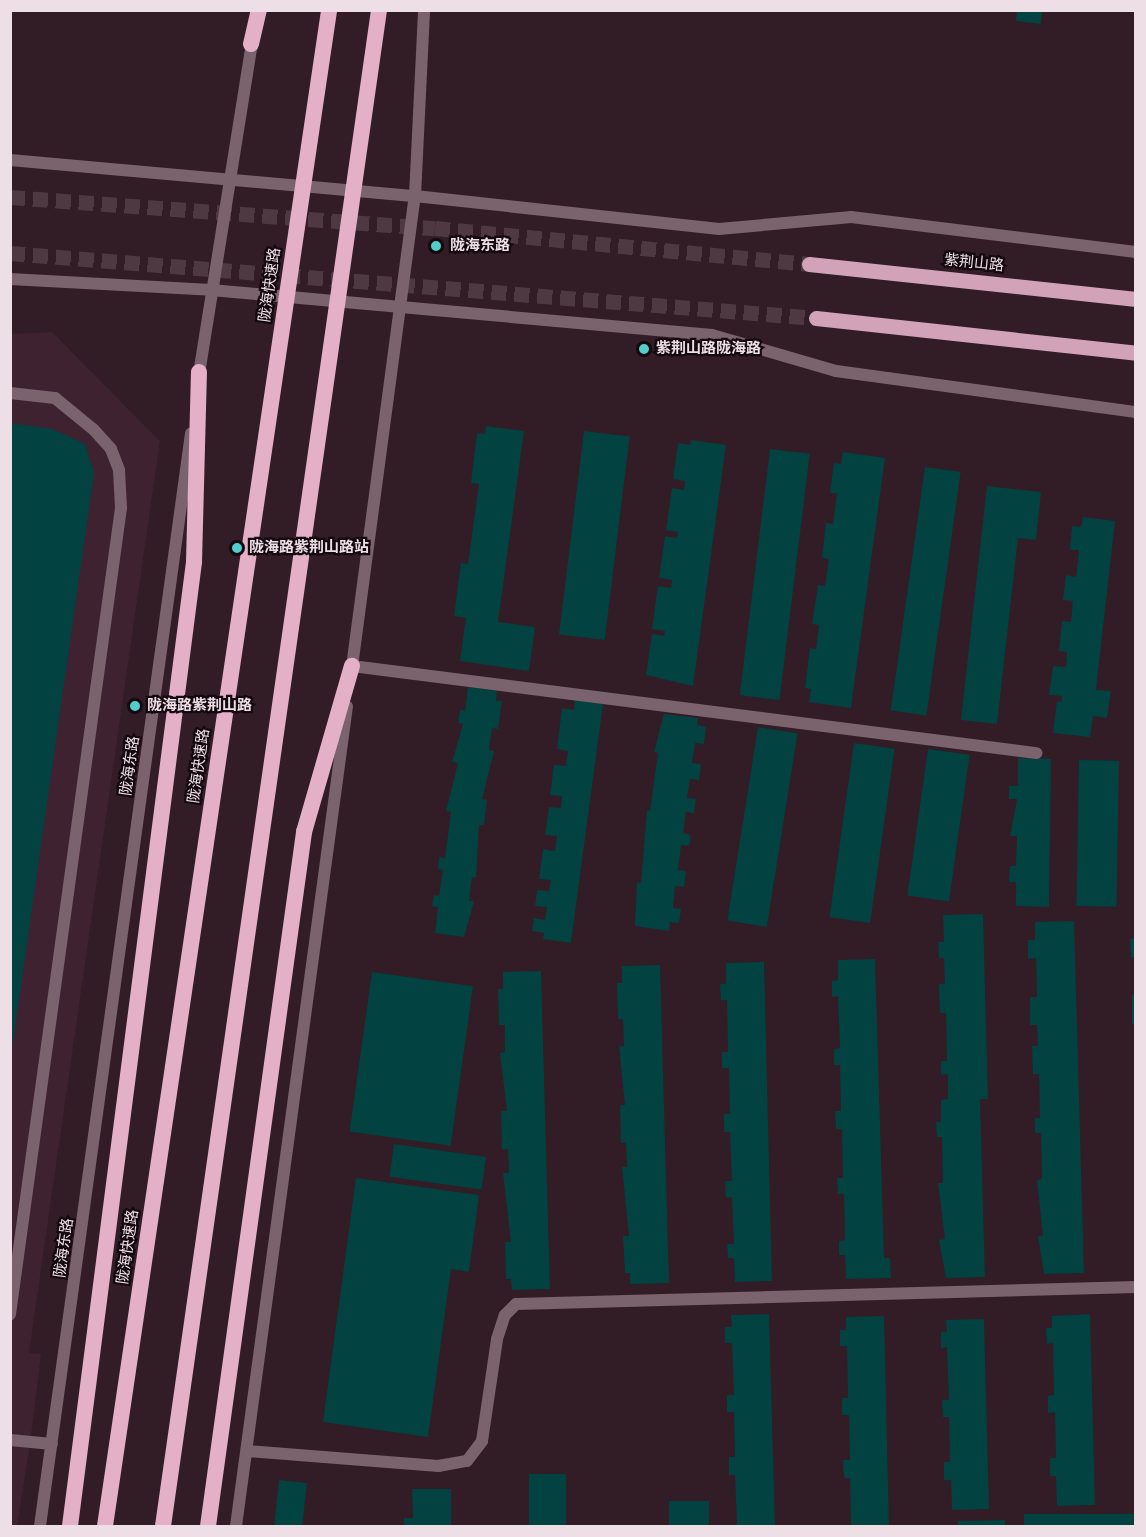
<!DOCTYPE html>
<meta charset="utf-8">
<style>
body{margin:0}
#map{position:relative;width:1146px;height:1537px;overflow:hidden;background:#321c26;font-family:Figtree,"Noto Sans SC",sans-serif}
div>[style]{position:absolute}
.built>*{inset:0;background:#3e2230}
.building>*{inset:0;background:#024240;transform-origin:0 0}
.primary-tunnel>*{height:15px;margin-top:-7.5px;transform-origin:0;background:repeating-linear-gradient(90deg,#4e3943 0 15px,transparent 0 23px)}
.service>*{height:12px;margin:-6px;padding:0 6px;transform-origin:6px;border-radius:6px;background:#7a636d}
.tertiary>*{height:12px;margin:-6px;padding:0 6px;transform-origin:6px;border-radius:6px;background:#7a636d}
.primary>*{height:15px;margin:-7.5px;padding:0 7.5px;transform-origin:7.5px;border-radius:7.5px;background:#d2a3b8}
.trunk>*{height:16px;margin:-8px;padding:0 8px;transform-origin:8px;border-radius:8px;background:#e3b0c7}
.trunk-bridge>*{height:16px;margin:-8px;padding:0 8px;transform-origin:8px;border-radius:8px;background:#e3b0c7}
.dots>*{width:16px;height:16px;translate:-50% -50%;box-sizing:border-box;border:3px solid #13090e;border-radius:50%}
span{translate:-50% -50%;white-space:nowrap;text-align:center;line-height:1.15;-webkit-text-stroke:4.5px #13090e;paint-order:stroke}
.poi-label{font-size:15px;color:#eedee5;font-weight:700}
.left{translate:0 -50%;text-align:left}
.street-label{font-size:15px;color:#eedee5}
.frame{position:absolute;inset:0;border:12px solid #eedee5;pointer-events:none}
</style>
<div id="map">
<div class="built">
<div style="clip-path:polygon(52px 332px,160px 441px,29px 1353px,41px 1354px,30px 1444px,17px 1526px,10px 1526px,10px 334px)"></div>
</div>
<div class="building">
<div style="clip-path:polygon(1017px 10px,1042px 10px,1041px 24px,1016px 21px)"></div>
<div style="clip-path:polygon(10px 423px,52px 429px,85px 444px,94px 473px,12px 1048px)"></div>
<div style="clip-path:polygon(486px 426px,524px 431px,498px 622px,535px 627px,529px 671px,460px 661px,466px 618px,454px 616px,461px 563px,468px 564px,479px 484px,471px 483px,477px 433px,485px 434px)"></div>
<div style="left:584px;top:431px;width:46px;height:205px;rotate:7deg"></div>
<div style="clip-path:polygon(691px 440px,726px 445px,693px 686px,646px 675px,652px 634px,664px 636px,665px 631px,652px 629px,658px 586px,671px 588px,672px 580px,659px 578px,665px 536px,677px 538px,678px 532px,666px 530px,672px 488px,684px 490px,685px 481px,673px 479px,678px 443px,690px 445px)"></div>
<div style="left:770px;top:449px;width:40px;height:248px;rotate:7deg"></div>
<div style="clip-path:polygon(843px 452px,885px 458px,851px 708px,809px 702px,811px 689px,805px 688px,810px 648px,816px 649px,819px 625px,812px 624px,818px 585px,825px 586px,829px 559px,822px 558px,826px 523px,833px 524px,837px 493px,830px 493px,834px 463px,841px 464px)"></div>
<div style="left:925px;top:467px;width:36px;height:246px;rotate:8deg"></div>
<div style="clip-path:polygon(987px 486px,1041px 492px,1036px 540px,1018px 538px,997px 724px,961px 720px)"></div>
<div style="clip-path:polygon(1083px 517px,1115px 521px,1096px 690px,1111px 691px,1107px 718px,1093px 716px,1090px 737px,1053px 733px,1057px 701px,1062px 702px,1062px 696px,1049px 695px,1053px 666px,1066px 667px,1067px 652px,1059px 651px,1062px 621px,1071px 622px,1073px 601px,1063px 600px,1066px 575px,1076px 577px,1079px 550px,1070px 550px,1072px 526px,1081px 527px)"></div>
<div style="clip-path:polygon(468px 687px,497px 691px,496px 701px,502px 701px,498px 729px,492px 728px,489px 750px,494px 751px,482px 799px,487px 800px,484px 825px,479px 825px,476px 878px,472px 877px,469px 901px,474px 901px,464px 937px,435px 933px,438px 907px,432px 906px,434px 895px,439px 896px,443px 870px,438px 869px,439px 857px,445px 858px,451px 812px,446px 811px,458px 763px,452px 762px,463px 724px,458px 723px,460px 710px,465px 711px)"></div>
<div style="clip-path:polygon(575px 700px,603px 704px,571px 943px,543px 939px,544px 933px,532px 931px,534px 918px,545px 920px,547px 907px,535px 906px,537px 890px,549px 891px,551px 880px,539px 879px,543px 849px,555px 851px,557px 836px,545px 835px,549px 807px,561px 808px,562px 796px,550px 795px,554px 765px,566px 766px,568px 751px,557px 749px,562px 708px,574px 710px)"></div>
<div style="clip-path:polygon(664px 714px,698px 718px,697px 725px,706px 727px,704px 744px,695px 743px,692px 763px,701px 764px,699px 780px,690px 779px,687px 798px,696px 799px,694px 813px,686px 812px,683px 833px,691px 835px,689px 846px,681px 845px,678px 870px,686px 871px,684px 887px,675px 886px,673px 908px,681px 909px,679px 923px,670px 922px,669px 931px,635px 926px,637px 882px,641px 883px,647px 810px,650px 811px,658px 753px,654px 752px)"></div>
<div style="left:758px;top:727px;width:40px;height:196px;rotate:9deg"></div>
<div style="left:854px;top:743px;width:41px;height:176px;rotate:8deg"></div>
<div style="left:928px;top:749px;width:42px;height:148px;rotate:8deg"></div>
<div style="clip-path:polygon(1018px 758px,1051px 759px,1049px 907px,1016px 906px,1016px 882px,1009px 882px,1010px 866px,1016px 866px,1017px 836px,1010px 836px,1017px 799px,1009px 799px,1009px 786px,1018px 786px)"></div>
<div style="left:1079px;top:760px;width:40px;height:146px;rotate:1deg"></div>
<div style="clip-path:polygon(983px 914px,988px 1099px,980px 1099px,985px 1277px,946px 1278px,939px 1240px,945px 1239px,938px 1183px,943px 1183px,942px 1137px,937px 1137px,936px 1122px,941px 1122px,941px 1100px,948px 1099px,948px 1074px,941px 1075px,941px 1061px,947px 1061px,946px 1013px,940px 1013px,939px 984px,945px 984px,944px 958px,939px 958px,938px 942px,944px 942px,943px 915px)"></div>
<div style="clip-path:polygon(1074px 921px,1084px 1273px,1044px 1274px,1038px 1236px,1043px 1236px,1037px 1180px,1042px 1179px,1041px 1133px,1035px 1133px,1035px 1118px,1040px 1118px,1039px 1074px,1033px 1074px,1032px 1046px,1038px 1046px,1037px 1025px,1030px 1025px,1030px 997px,1037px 997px,1036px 958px,1028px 959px,1028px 940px,1035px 940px,1035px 922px)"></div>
<div style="clip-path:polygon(1136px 938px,1136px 957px,1131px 957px,1130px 939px)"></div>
<div style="clip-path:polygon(875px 959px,884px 1258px,890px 1258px,891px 1278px,846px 1279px,845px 1255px,839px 1255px,839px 1241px,845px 1240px,844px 1194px,838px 1194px,837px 1178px,843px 1178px,842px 1129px,836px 1129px,835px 1111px,841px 1111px,840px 1065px,834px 1065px,834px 1049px,840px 1048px,838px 996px,832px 997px,832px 981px,838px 980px,838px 960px)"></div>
<div style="clip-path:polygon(764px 962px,772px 1281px,735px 1282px,734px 1258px,728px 1258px,727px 1244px,734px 1244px,732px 1197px,726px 1198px,725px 1181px,732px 1181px,730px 1132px,724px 1132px,724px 1114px,730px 1114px,729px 1068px,722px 1068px,722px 1052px,728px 1052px,727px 1000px,721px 1000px,720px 984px,726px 984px,726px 963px)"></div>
<div style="clip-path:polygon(660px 965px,669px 1283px,630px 1284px,630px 1273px,625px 1273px,623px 1236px,629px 1236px,622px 1167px,627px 1167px,626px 1143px,621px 1143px,620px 1105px,625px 1105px,619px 1046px,624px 1046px,623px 1019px,618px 1019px,617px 983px,622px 983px,622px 966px)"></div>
<div style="clip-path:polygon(541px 971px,550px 1289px,512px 1290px,511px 1279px,506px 1279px,505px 1242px,511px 1242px,503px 1173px,509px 1173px,508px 1149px,502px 1150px,501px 1111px,507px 1111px,500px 1053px,505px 1052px,505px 1025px,499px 1025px,498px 989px,503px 989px,503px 972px)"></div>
<div style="left:372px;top:972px;width:102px;height:161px;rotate:8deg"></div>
<div style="left:1132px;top:995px;width:4px;height:29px"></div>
<div style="left:394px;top:1144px;width:93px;height:33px;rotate:8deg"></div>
<div style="clip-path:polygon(356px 1178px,479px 1195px,469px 1272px,451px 1269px,428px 1437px,323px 1422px)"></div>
<div style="clip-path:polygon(769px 1314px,775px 1526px,731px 1526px,737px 1524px,735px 1475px,729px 1475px,729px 1457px,735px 1457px,734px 1412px,727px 1412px,727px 1395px,734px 1395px,732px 1343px,725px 1343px,725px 1327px,732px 1327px,731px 1315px)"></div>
<div style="clip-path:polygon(1090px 1314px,1095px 1505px,1057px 1506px,1056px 1476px,1050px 1476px,1050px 1458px,1056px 1458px,1055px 1412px,1048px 1413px,1048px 1396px,1054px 1395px,1053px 1343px,1047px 1344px,1046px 1328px,1052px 1328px,1052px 1316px)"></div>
<div style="clip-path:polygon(884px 1316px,889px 1526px,851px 1526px,850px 1478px,844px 1478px,843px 1460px,850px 1460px,849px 1415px,842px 1415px,842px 1398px,848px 1398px,847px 1346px,840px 1346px,840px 1330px,846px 1330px,846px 1317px)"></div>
<div style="clip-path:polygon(984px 1319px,989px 1509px,952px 1510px,951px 1480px,944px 1480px,944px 1462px,950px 1462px,949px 1417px,943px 1417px,942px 1400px,949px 1400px,947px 1347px,941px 1348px,941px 1332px,947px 1332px,946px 1320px)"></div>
<div style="left:529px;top:1474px;width:37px;height:52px"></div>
<div style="left:279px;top:1480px;width:28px;height:46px;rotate:6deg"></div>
<div style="clip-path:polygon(412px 1489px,451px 1489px,451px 1526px,404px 1526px,404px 1518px,413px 1518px)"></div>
<div style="left:669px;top:1501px;width:40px;height:25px"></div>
<div style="left:1136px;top:1514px;width:12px;height:112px;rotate:90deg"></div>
<div style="clip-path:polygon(1005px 1520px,1005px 1526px,958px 1526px,958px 1521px)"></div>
</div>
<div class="primary-tunnel">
<div style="left:10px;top:197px;width:426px;rotate:4.2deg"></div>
<div style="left:435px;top:228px;width:376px;rotate:5.5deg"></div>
<div style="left:10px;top:253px;width:809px;rotate:4.61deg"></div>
</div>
<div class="service">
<div style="left:10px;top:393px;width:45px;rotate:6.3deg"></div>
<div style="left:55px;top:398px;width:50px;rotate:39.4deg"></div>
<div style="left:94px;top:430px;width:25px;rotate:48deg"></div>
<div style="left:111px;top:449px;width:22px;rotate:69deg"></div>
<div style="left:119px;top:470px;width:38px;rotate:87deg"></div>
<div style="left:121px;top:508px;width:814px;rotate:97.84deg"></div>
<div style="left:352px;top:666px;width:690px;rotate:7.25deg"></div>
<div style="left:10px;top:1440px;width:42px;rotate:5.4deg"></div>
<div style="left:247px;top:1451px;width:192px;rotate:4.5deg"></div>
<div style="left:438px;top:1466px;width:29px;rotate:-10deg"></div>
<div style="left:467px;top:1461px;width:25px;rotate:-53deg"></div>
<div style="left:482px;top:1441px;width:103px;rotate:-81.6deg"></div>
<div style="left:497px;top:1339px;width:25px;rotate:-72deg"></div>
<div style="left:505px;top:1315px;width:16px;rotate:-45deg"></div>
<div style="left:516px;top:1304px;width:620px;rotate:-1.57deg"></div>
</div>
<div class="tertiary">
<div style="left:10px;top:160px;width:407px;rotate:5.1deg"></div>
<div style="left:415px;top:196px;width:306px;rotate:6.2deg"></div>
<div style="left:719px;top:229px;width:133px;rotate:-5.2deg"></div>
<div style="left:851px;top:217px;width:287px;rotate:7deg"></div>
<div style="left:10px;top:279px;width:201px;rotate:3.1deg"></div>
<div style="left:211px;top:290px;width:503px;rotate:5.13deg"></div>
<div style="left:712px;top:335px;width:129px;rotate:16.2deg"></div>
<div style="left:836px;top:371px;width:303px;rotate:7.8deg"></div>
<div style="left:198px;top:380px;width:349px;rotate:-80.9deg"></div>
<div style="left:351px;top:674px;width:482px;rotate:-82.4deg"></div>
<div style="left:415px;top:196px;width:186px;rotate:-87.2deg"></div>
<div style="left:40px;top:1526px;width:1103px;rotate:-82.13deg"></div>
<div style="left:236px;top:1526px;width:827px;rotate:-82.29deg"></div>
</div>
<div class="primary">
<div style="left:809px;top:264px;width:329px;rotate:6.1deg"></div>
<div style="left:816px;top:318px;width:322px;rotate:6.2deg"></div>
</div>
<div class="trunk">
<div style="left:251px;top:44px;width:35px;rotate:-77deg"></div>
<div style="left:70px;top:1526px;width:972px;rotate:-82.67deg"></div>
<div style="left:194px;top:562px;width:190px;rotate:-88.5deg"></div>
<div style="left:208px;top:1526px;width:701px;rotate:-82.12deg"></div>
<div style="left:304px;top:832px;width:173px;rotate:-73.9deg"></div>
</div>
<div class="trunk-bridge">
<div style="left:105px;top:1526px;width:1532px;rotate:-81.59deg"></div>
<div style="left:163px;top:1526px;width:1531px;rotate:-81.89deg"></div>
</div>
<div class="dots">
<div style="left:436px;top:246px;background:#53cdc9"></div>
<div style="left:644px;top:349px;background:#53cdc9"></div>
<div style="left:237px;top:548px;background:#53cdc9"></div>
<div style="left:135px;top:706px;background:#53cdc9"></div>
</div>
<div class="poi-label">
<span class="left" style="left:450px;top:246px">陇海东路</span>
<span class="left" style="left:656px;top:349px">紫荆山路陇海路</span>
<span class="left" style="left:249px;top:548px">陇海路紫荆山路站</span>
<span class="left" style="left:147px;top:706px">陇海路紫荆山路</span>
</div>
<div class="street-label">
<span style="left:974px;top:263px;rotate:6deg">紫荆山路</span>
<span style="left:270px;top:285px;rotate:-82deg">陇海快速路</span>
<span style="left:130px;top:766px;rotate:-82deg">陇海东路</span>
<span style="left:199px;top:766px;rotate:-82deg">陇海快速路</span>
<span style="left:128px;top:1247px;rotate:-82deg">陇海快速路</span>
<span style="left:64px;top:1248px;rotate:-82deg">陇海东路</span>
</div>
<div class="frame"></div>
</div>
